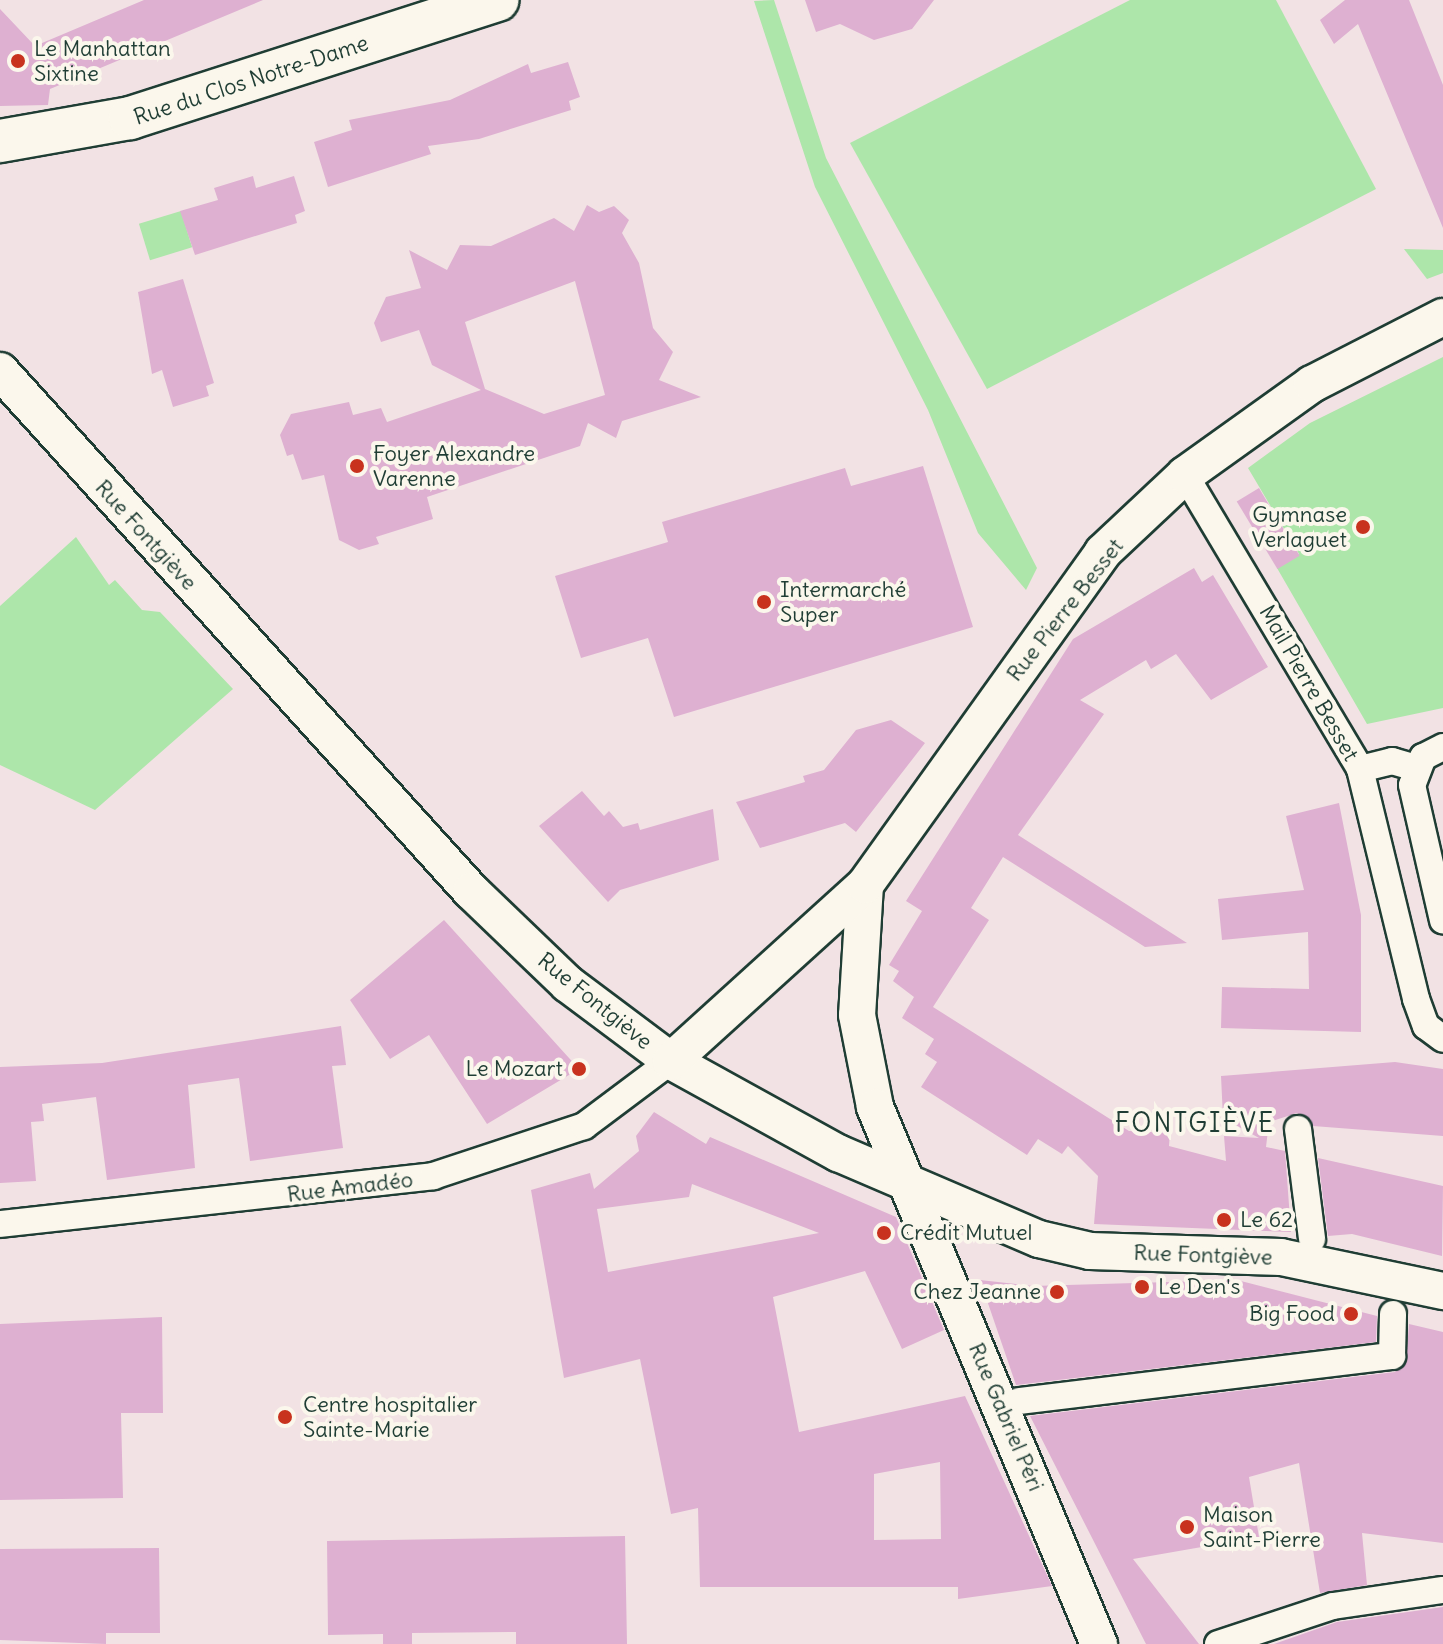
<!DOCTYPE html>
<meta charset="utf-8">
<style>
body{margin:0}
#map{position:relative;width:1443px;height:1644px;overflow:hidden;background:#f2e2e4;font-family:Delius,sans-serif}
div>[style]{position:absolute}
.green>*{inset:0;background:#ade6aa;transform-origin:0 0}
.building>*{inset:0;background:#deb0d1;transform-origin:0 0}
.roads{filter:drop-shadow(2px 0 #1f3d34) drop-shadow(-2px 0 #1f3d34) drop-shadow(0 2px #1f3d34) drop-shadow(0 -2px #1f3d34)}
.street>*{height:26px;margin:-13px;padding:0 13px;transform-origin:13px;border-radius:13px;background:#fbf7ec}
.secondary>*{height:36px;margin:-18px;padding:0 18px;transform-origin:18px;border-radius:18px;background:#fbf7ec}
.primary>*{height:42px;margin:-21px;padding:0 21px;transform-origin:21px;border-radius:21px;background:#fbf7ec}
.dots>*{width:22px;height:22px;translate:-50% -50%;box-sizing:border-box;border:4px solid #fbf7ec;border-radius:50%}
span{translate:-50% -50%;white-space:nowrap;text-align:center;line-height:1.15;-webkit-text-stroke:8px #fbf7ec;paint-order:stroke}
.poi-label{font-size:22px;color:#1f3d34}
.left{translate:0 -50%;text-align:left}
.right{translate:-100% -50%;text-align:right}
.street-label{font-size:22px;color:#1f3d34}
.quarter-label{font-size:26px;color:#1f3d34;letter-spacing:2px}
</style>
<div id="map">
<div class="green">
<div style="clip-path:polygon(774px 0,826px 158px,1037px 568px,1026px 590px,978px 533px,928px 410px,815px 187px,754px 1px)"></div>
<div style="clip-path:polygon(1130px 0,1276px 0,1376px 189px,987px 389px,850px 143px)"></div>
<div style="left:181px;top:211px;width:38px;height:44px;rotate:73deg"></div>
<div style="clip-path:polygon(1404px 249px,1443px 250px,1443px 273px,1427px 279px)"></div>
<div style="clip-path:polygon(1443px 357px,1443px 708px,1367px 724px,1277px 568px,1299px 554px,1248px 468px,1310px 423px)"></div>
<div style="clip-path:polygon(76px 537px,109px 585px,115px 580px,142px 610px,160px 612px,233px 689px,95px 810px,0 765px,0 606px)"></div>
</div>
<div class="building">
<div style="clip-path:polygon(144px 0,263px 0,50px 89px,48px 105px,0 106px,0 9px,35px 46px)"></div>
<div style="clip-path:polygon(805px 0,934px 0,912px 29px,874px 40px,840px 24px,816px 32px)"></div>
<div style="clip-path:polygon(1345px 0,1409px 0,1443px 85px,1443px 228px,1358px 24px,1334px 44px,1320px 20px)"></div>
<div style="clip-path:polygon(568px 62px,580px 97px,569px 101px,571px 110px,479px 139px,428px 146px,431px 154px,328px 187px,314px 142px,352px 130px,349px 120px,450px 100px,528px 64px,531px 73px)"></div>
<div style="clip-path:polygon(253px 176px,256px 188px,294px 176px,305px 211px,295px 215px,297px 223px,195px 255px,180px 211px,218px 200px,214px 188px)"></div>
<div style="clip-path:polygon(evenodd,587px 205px,599px 212px,614px 206px,629px 220px,622px 233px,639px 263px,653px 328px,673px 352px,659px 380px,701px 397px,622px 421px,616px 438px,588px 423px,580px 446px,427px 497px,433px 519px,376px 537px,379px 544px,359px 550px,339px 540px,324px 475px,302px 480px,293px 454px,287px 456px,280px 435px,291px 414px,349px 402px,353px 415px,381px 408px,387px 422px,481px 390px,432px 365px,419px 330px,381px 342px,374px 323px,386px 297px,421px 288px,409px 250px,447px 270px,460px 245px,491px 246px,554px 218px,574px 231px,587px 205px,575px 281px,605px 395px,544px 414px,485px 389px,465px 322px,575px 281px)"></div>
<div style="clip-path:polygon(183px 279px,214px 383px,206px 386px,209px 396px,173px 407px,162px 370px,152px 374px,138px 292px)"></div>
<div style="clip-path:polygon(923px 466px,973px 627px,674px 717px,648px 638px,581px 658px,555px 576px,668px 542px,662px 522px,845px 468px,851px 486px)"></div>
<div style="left:1259px;top:488px;width:79px;height:26px;rotate:59deg"></div>
<div style="clip-path:polygon(1194px 568px,1202px 582px,1213px 575px,1268px 667px,1211px 700px,1176px 654px,1151px 669px,1146px 660px,1080px 700px,1104px 714px,1018px 835px,1187px 943px,1145px 947px,1003px 857px,971px 908px,989px 920px,933px 1007px,1129px 1131px,1170px 1133px,1169px 1146px,1226px 1161px,1224px 1136px,1259px 1138px,1223px 1118px,1221px 1076px,1395px 1062px,1443px 1069px,1443px 1136px,1313px 1126px,1297px 1113px,1269px 1122px,1266px 1147px,1285px 1151px,1291px 1232px,1094px 1224px,1098px 1176px,1068px 1146px,1062px 1154px,1038px 1139px,1027px 1155px,921px 1087px,937px 1062px,925px 1054px,934px 1039px,902px 1018px,914px 997px,893px 981px,899px 971px,889px 965px,922px 911px,906px 901px,1073px 639px)"></div>
<div style="clip-path:polygon(891px 720px,925px 743px,856px 832px,845px 823px,760px 848px,736px 802px,805px 782px,803px 776px,824px 770px,856px 730px)"></div>
<div style="clip-path:polygon(582px 791px,604px 816px,609px 811px,623px 827px,638px 823px,640px 830px,713px 809px,719px 860px,620px 890px,608px 902px,539px 826px)"></div>
<div style="clip-path:polygon(1339px 803px,1361px 915px,1361px 1032px,1221px 1028px,1222px 987px,1309px 989px,1308px 932px,1222px 940px,1218px 899px,1304px 890px,1286px 816px)"></div>
<div style="clip-path:polygon(444px 920px,579px 1069px,487px 1124px,429px 1035px,390px 1059px,350px 1000px)"></div>
<div style="clip-path:polygon(341px 1026px,346px 1065px,332px 1066px,343px 1148px,250px 1161px,239px 1078px,188px 1085px,195px 1168px,107px 1180px,96px 1097px,42px 1104px,44px 1121px,31px 1122px,36px 1181px,0 1183px,0 1067px,102px 1063px)"></div>
<div style="clip-path:polygon(evenodd,654px 1112px,706px 1144px,710px 1137px,896px 1217px,944px 1330px,902px 1349px,865px 1271px,773px 1297px,799px 1432px,965px 1396px,1052px 1586px,958px 1599px,958px 1587px,700px 1587px,698px 1508px,671px 1514px,640px 1359px,564px 1378px,531px 1190px,590px 1173px,594px 1189px,639px 1151px,636px 1136px,654px 1112px,692px 1184px,819px 1233px,608px 1272px,597px 1209px,689px 1197px,692px 1184px,654px 1112px,940px 1462px,941px 1539px,874px 1540px,874px 1474px,940px 1462px)"></div>
<div style="clip-path:polygon(1318px 1158px,1443px 1186px,1442px 1256px,1352px 1234px,1328px 1236px)"></div>
<div style="clip-path:polygon(980px 1280px,1033px 1286px,1237px 1280px,1377px 1316px,1376px 1342px,1016px 1385px)"></div>
<div style="clip-path:polygon(162px 1317px,163px 1413px,121px 1413px,123px 1498px,0 1500px,0 1324px)"></div>
<div style="clip-path:polygon(1409px 1324px,1443px 1332px,1443px 1543px,1362px 1533px,1367px 1585px,1320px 1593px,1299px 1463px,1249px 1477px,1259px 1537px,1133px 1559px,1199px 1644px,1146px 1644px,1030px 1416px,1395px 1372px,1406px 1363px)"></div>
<div style="clip-path:polygon(625px 1536px,627px 1644px,516px 1644px,516px 1632px,412px 1633px,412px 1644px,383px 1644px,383px 1634px,328px 1635px,327px 1541px)"></div>
<div style="clip-path:polygon(159px 1548px,160px 1633px,106px 1633px,106px 1644px,0 1640px,0 1549px)"></div>
<div style="clip-path:polygon(1443px 1607px,1443px 1644px,1274px 1644px,1337px 1622px)"></div>
</div>
<div class="roads">
<div class="street">
<div style="left:1185px;top:475px;width:342px;rotate:59.2deg"></div>
<div style="left:1360px;top:769px;width:237px;rotate:76.3deg"></div>
<div style="left:1416px;top:999px;width:29px;rotate:70deg"></div>
<div style="left:1426px;top:1026px;width:21px;rotate:37deg"></div>
<div style="left:1443px;top:747px;width:22px;rotate:153deg"></div>
<div style="left:1423px;top:757px;width:30px;rotate:111deg"></div>
<div style="left:1412px;top:785px;width:139px;rotate:77.1deg"></div>
<div style="left:1360px;top:769px;width:33px;rotate:-14deg"></div>
<div style="left:1392px;top:761px;width:25px;rotate:16deg"></div>
<div style="left:1298px;top:1129px;width:111px;rotate:82.7deg"></div>
<div style="left:0;top:1224px;width:436px;rotate:-6.3deg"></div>
<div style="left:433px;top:1176px;width:159px;rotate:-18.3deg"></div>
<div style="left:584px;top:1126px;width:109px;rotate:-36.8deg"></div>
<div style="left:1019px;top:1401px;width:376px;rotate:-6.9deg"></div>
<div style="left:1392px;top:1356px;width:42px;rotate:-88.6deg"></div>
<div style="left:1218px;top:1644px;width:121px;rotate:-18.3deg"></div>
<div style="left:1333px;top:1606px;width:111px;rotate:-8.3deg"></div>
</div>
<div class="secondary">
<div style="left:0;top:371px;width:702px;rotate:47.83deg"></div>
<div style="left:471px;top:891px;width:134px;rotate:43.8deg"></div>
<div style="left:568px;top:984px;width:129px;rotate:36.8deg"></div>
<div style="left:671px;top:1061px;width:191px;rotate:28.9deg"></div>
<div style="left:838px;top:1153px;width:219px;rotate:23.2deg"></div>
<div style="left:1039px;top:1239px;width:52px;rotate:13.2deg"></div>
<div style="left:1090px;top:1251px;width:191px;rotate:1.8deg"></div>
<div style="left:1281px;top:1257px;width:166px;rotate:11.9deg"></div>
<div style="left:865px;top:885px;width:130px;rotate:93.5deg"></div>
<div style="left:857px;top:1015px;width:94px;rotate:78.9deg"></div>
<div style="left:875px;top:1107px;width:582px;rotate:67.36deg"></div>
<div style="left:671px;top:1061px;width:262px;rotate:-42.2deg"></div>
<div style="left:865px;top:885px;width:409px;rotate:-54.4deg"></div>
<div style="left:1103px;top:552px;width:112px;rotate:-43.2deg"></div>
<div style="left:1185px;top:475px;width:156px;rotate:-35.6deg"></div>
<div style="left:1312px;top:384px;width:147px;rotate:-27.1deg"></div>
</div>
<div class="primary">
<div style="left:0;top:141px;width:132px;rotate:-10deg"></div>
<div style="left:130px;top:118px;width:386px;rotate:-17.8deg"></div>
</div>
</div>
<div class="dots">
<div style="left:18px;top:61px;background:#c8321e"></div>
<div style="left:357px;top:466px;background:#c8321e"></div>
<div style="left:1363px;top:527px;background:#c8321e"></div>
<div style="left:764px;top:602px;background:#c8321e"></div>
<div style="left:579px;top:1069px;background:#c8321e"></div>
<div style="left:1224px;top:1220px;background:#c8321e"></div>
<div style="left:884px;top:1233px;background:#c8321e"></div>
<div style="left:1142px;top:1287px;background:#c8321e"></div>
<div style="left:1057px;top:1292px;background:#c8321e"></div>
<div style="left:1351px;top:1314px;background:#c8321e"></div>
<div style="left:285px;top:1417px;background:#c8321e"></div>
<div style="left:1187px;top:1527px;background:#c8321e"></div>
</div>
<div class="poi-label">
<span class="left" style="left:34px;top:61px">Le Manhattan<br>Sixtine</span>
<span class="left" style="left:373px;top:466px">Foyer Alexandre<br>Varenne</span>
<span class="right" style="left:1347px;top:527px">Gymnase<br>Verlaguet</span>
<span class="left" style="left:780px;top:602px">Intermarché<br>Super</span>
<span class="right" style="left:563px;top:1069px">Le Mozart</span>
<span class="left" style="left:1240px;top:1220px">Le 62</span>
<span class="left" style="left:900px;top:1233px">Crédit Mutuel</span>
<span class="left" style="left:1158px;top:1287px">Le Den's</span>
<span class="right" style="left:1041px;top:1292px">Chez Jeanne</span>
<span class="right" style="left:1335px;top:1314px">Big Food</span>
<span class="left" style="left:303px;top:1417px">Centre hospitalier<br>Sainte-Marie</span>
<span class="left" style="left:1203px;top:1527px">Maison<br>Saint-Pierre</span>
</div>
<div class="street-label">
<span style="left:251px;top:80px;rotate:-18deg">Rue du Clos Notre-Dame</span>
<span style="left:146px;top:535px;rotate:48deg">Rue Fontgiève</span>
<span style="left:1065px;top:610px;rotate:-52deg">Rue Pierre Besset</span>
<span style="left:1309px;top:683px;rotate:60deg">Mail Pierre Besset</span>
<span style="left:595px;top:1001px;rotate:39deg">Rue Fontgiève</span>
<span style="left:350px;top:1187px;rotate:-7deg">Rue Amadéo</span>
<span style="left:1203px;top:1255px;rotate:2deg">Rue Fontgiève</span>
<span style="left:1006px;top:1417px;rotate:67deg">Rue Gabriel Péri</span>
</div>
<div class="quarter-label">
<span style="left:1195px;top:1123px">FONTGIÈVE</span>
</div>
</div>
